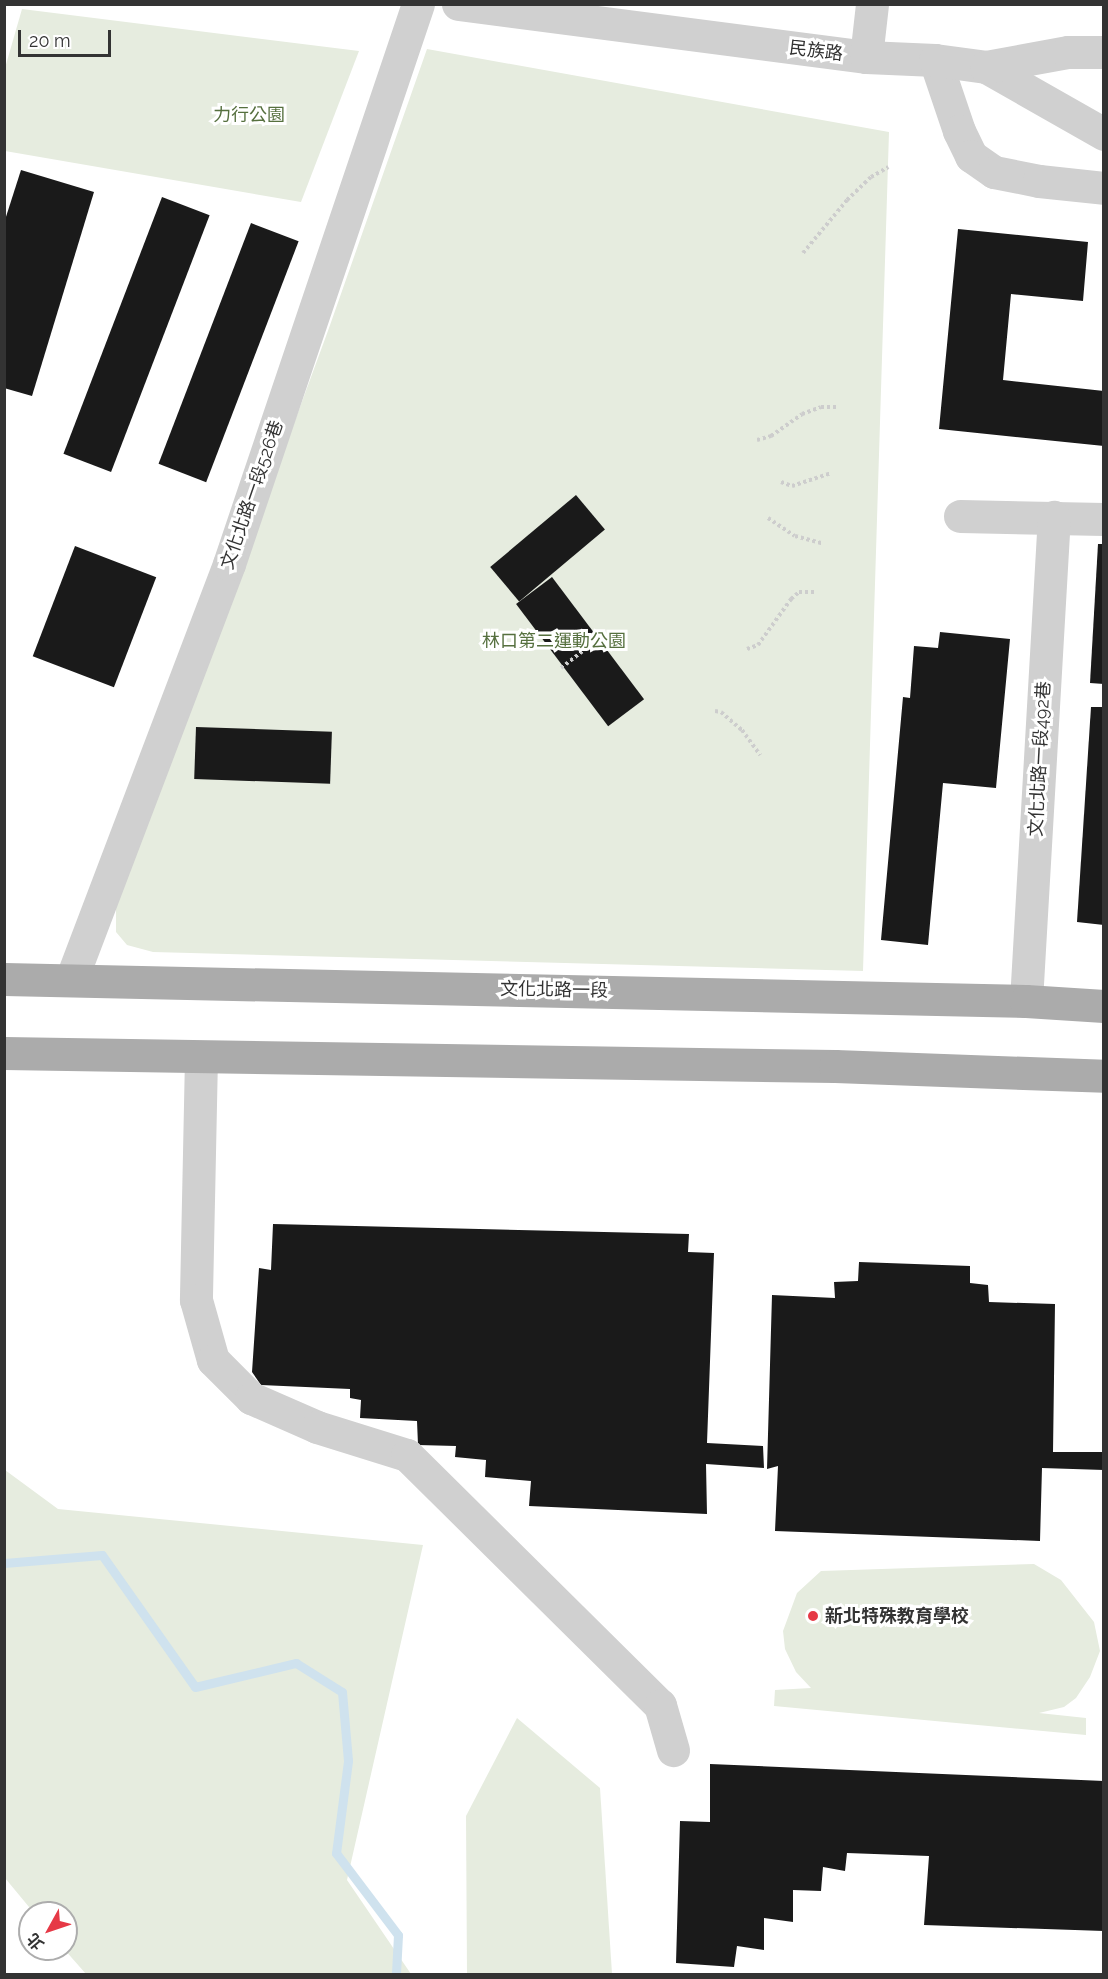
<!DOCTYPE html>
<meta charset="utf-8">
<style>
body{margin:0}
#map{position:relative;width:1108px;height:1979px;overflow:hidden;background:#fff;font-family:Raleway,"Noto Sans TC",sans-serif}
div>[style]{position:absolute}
.green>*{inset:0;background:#e6ecdf}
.stream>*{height:9px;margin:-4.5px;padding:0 4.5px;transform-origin:4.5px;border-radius:4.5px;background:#cfe2ee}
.building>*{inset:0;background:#1a1a1a;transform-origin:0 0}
.path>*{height:4px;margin-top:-2px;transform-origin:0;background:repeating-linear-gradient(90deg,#cdcdcd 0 3px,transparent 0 6px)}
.minor>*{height:33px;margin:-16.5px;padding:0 16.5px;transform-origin:16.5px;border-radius:16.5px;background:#d0d0d0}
.major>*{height:33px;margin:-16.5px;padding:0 16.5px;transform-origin:16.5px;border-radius:16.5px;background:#ababab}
.dots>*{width:16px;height:16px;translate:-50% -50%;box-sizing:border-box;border:3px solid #fff;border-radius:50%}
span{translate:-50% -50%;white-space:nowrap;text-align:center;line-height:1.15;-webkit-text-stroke:6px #fff;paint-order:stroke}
.street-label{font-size:18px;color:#333}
.park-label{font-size:18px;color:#56703f}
.poi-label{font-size:18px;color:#333;font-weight:700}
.left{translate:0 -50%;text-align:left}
.frame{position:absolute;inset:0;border:6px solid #333;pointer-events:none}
.north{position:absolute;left:18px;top:1901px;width:60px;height:60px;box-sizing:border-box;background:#fff;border:2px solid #adadad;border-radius:50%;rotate:230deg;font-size:16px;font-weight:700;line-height:24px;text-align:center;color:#333}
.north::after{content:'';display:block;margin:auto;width:21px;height:27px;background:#e63946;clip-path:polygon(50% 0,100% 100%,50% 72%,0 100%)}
.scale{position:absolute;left:18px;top:30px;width:93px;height:27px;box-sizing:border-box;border:3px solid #333;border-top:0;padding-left:8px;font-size:18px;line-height:21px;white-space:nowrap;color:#333;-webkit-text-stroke:4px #fff;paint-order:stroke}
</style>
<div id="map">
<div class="green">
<div style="clip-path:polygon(22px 9px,359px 51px,301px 202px,5px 151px,5px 68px)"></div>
<div style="clip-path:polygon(427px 49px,889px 132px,863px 971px,153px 952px,127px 945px,116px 932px,116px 908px,329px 328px)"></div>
<div style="clip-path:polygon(5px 1470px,58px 1509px,423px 1545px,347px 1880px,411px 1974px,86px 1974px,64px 1949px,66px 1913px,34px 1913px,5px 1878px)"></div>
<div style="clip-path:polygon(1034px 1564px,1061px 1580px,1094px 1622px,1100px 1651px,1090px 1677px,1076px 1698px,1064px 1707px,1039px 1713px,1086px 1718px,1086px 1735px,774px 1706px,775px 1690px,811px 1688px,796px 1672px,785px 1649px,783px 1631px,797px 1593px,821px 1571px)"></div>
<div style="clip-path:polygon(517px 1718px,600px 1788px,612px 1974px,467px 1974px,466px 1816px)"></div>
</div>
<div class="stream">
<div style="left:4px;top:1563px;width:98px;rotate:-4.7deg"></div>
<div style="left:102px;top:1555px;width:161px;rotate:54.8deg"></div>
<div style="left:195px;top:1687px;width:104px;rotate:-13.4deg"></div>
<div style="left:296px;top:1663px;width:54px;rotate:32.2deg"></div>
<div style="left:342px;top:1692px;width:69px;rotate:85deg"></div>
<div style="left:348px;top:1761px;width:93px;rotate:97.4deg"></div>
<div style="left:336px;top:1853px;width:103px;rotate:52.9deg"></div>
<div style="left:398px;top:1935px;width:39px;rotate:93deg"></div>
</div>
<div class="building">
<div style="clip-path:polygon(21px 170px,94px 192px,32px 396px,4px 388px,4px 223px)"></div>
<div style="left:162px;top:197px;width:51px;height:275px;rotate:21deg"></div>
<div style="left:251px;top:223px;width:51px;height:258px;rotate:21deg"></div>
<div style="clip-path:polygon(958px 229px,1088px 242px,1083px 301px,1011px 294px,1003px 380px,1104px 391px,1104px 446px,939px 429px)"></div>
<div style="left:576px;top:495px;width:45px;height:112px;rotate:50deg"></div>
<div style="clip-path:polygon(1098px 544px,1104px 544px,1104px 684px,1090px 683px)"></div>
<div style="left:75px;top:546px;width:87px;height:118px;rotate:21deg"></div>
<div style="left:552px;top:577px;width:153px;height:45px;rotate:53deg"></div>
<div style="clip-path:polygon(940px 632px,1010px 639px,996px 788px,943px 783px,928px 945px,881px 940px,903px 697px,910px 698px,914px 646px,938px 648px)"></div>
<div style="clip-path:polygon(1091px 707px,1104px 707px,1104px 925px,1077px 922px)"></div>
<div style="left:196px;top:727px;width:136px;height:52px;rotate:2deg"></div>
<div style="clip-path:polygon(273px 1224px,689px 1234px,688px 1252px,714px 1253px,707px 1443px,763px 1446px,764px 1468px,706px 1464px,707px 1514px,529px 1506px,531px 1481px,485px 1477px,486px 1460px,455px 1457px,456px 1446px,418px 1445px,417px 1421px,360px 1418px,361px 1400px,350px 1398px,350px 1389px,261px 1385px,252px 1372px,259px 1268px,271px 1270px)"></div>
<div style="clip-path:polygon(859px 1262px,970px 1266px,970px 1283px,988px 1285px,989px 1302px,1055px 1304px,1053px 1452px,1104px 1452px,1104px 1470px,1042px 1468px,1040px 1541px,775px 1531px,778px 1466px,767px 1469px,772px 1295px,835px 1298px,834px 1282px,858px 1281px)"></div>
<div style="clip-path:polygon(710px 1764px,1104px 1781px,1104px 1931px,924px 1925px,929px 1856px,847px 1853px,845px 1871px,823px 1867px,821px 1891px,793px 1890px,793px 1922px,764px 1918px,764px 1950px,737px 1946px,734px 1967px,676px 1963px,680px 1821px,710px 1822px)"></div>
</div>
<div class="path">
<div style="left:803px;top:253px;width:69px;rotate:-50.3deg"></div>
<div style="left:847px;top:200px;width:33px;rotate:-44deg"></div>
<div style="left:871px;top:177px;width:20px;rotate:-30deg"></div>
<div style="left:757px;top:440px;width:15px;rotate:-16deg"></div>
<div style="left:771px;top:436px;width:38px;rotate:-35deg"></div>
<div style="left:802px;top:414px;width:20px;rotate:-20deg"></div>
<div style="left:821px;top:407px;width:17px"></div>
<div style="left:781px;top:482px;width:12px;rotate:20deg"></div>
<div style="left:792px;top:486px;width:41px;rotate:-18.4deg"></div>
<div style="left:768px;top:518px;width:32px;rotate:34deg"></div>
<div style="left:795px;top:536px;width:28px;rotate:15deg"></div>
<div style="left:747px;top:649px;width:12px;rotate:-20deg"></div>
<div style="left:758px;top:645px;width:57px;rotate:-54.3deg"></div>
<div style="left:791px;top:599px;width:11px;rotate:-41deg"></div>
<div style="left:799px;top:592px;width:18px"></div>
<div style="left:561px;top:668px;width:52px;rotate:-38deg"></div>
<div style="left:715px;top:711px;width:6px;rotate:9deg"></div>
<div style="left:721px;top:712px;width:28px;rotate:41deg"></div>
<div style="left:742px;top:730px;width:31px;rotate:54deg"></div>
</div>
<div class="minor">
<div style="left:458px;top:4px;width:411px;rotate:7.4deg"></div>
<div style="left:866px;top:57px;width:69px;rotate:2.5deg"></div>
<div style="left:935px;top:60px;width:75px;rotate:71.3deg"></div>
<div style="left:959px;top:131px;width:28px;rotate:64deg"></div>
<div style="left:971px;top:156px;width:28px;rotate:35deg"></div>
<div style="left:994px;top:172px;width:46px;rotate:11.3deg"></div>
<div style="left:1039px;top:181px;width:65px;rotate:6.1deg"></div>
<div style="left:866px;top:57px;width:53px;rotate:-83.5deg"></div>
<div style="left:935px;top:60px;width:51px;rotate:7.8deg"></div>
<div style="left:986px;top:67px;width:136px;rotate:29.6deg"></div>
<div style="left:986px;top:67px;width:83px;rotate:-10.4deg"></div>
<div style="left:1068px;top:52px;width:36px"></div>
<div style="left:960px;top:516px;width:144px;rotate:1.2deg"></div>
<div style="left:71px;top:980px;width:445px;rotate:-69.2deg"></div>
<div style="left:229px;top:564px;width:591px;rotate:-71.35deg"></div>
<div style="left:1026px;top:1001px;width:485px;rotate:-86.7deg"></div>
<div style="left:201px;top:1057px;width:243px;rotate:91.2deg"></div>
<div style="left:196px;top:1300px;width:62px;rotate:74.2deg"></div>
<div style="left:213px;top:1360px;width:54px;rotate:45deg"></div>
<div style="left:251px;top:1398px;width:72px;rotate:23.7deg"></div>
<div style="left:317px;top:1427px;width:94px;rotate:17.3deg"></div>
<div style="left:407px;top:1455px;width:356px;rotate:44.7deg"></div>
<div style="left:660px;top:1705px;width:47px;rotate:73.9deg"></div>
</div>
<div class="major">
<div style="left:4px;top:979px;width:1022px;rotate:1.23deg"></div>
<div style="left:1026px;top:1001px;width:78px;rotate:3.7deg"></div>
<div style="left:4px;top:1053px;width:831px;rotate:0.9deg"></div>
<div style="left:835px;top:1066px;width:269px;rotate:2.1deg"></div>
</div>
<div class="dots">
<div style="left:813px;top:1616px;background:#e63946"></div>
</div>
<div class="street-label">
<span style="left:816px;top:51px;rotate:7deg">民族路</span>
<span style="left:252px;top:495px;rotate:-71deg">文化北路一段526巷</span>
<span style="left:1040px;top:759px;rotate:-87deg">文化北路一段492巷</span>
<span style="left:554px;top:990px;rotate:1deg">文化北路一段</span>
</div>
<div class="park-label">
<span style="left:249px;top:115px">力行公園</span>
<span style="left:554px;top:641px">林口第二運動公園</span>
</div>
<div class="poi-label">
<span class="left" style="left:825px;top:1616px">新北特殊教育學校</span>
</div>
<div class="frame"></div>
<div class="north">北</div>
<div class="scale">20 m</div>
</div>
